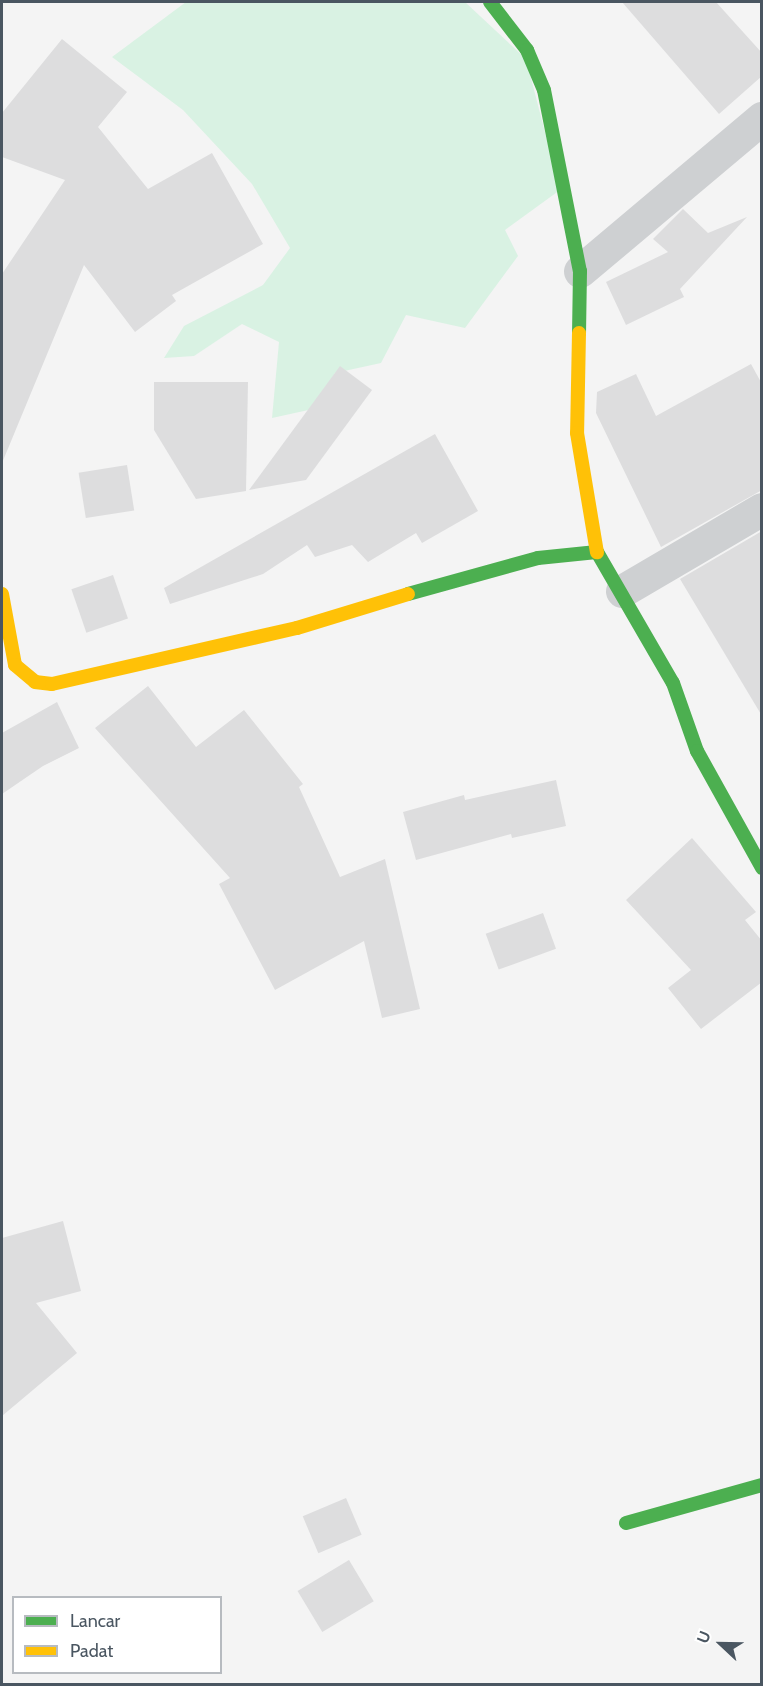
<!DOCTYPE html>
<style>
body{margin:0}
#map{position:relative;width:763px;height:1686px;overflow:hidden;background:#f4f4f4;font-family:Cabin,sans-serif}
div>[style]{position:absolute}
.green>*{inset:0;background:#d9f2e3}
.building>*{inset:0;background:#ddddde;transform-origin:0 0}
.street>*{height:33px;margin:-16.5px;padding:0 16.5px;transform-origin:16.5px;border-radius:16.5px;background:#ced0d2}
.fast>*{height:14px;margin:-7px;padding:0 7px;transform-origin:7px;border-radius:7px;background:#4caf50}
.slow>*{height:14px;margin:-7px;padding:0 7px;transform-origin:7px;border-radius:7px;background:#ffc107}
span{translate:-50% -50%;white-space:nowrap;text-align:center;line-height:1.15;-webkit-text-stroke:5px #fff;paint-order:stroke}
.frame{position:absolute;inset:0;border:3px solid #4a5661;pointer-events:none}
.legend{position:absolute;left:12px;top:1596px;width:210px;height:78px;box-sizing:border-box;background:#fff;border:2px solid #b7bbc0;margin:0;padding:8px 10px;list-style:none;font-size:18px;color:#4a5661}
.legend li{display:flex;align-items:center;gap:12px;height:30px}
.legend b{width:30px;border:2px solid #b7bbc0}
.north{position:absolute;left:691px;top:1614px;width:60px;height:60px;-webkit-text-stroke:4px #fff;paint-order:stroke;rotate:292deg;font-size:16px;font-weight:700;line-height:24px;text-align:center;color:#4a5661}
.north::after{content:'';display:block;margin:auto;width:21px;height:27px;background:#4a5661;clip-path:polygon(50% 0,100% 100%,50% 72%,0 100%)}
</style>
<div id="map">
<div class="green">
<div style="clip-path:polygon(186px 2px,465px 2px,526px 59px,560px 190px,505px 230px,518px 256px,465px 328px,406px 315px,381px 363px,335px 373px,313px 409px,272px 418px,279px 342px,242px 324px,194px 356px,164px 358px,184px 326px,263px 285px,290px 248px,252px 184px,183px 110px,112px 57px)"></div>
</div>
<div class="building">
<div style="clip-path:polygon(622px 2px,716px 2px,762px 53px,762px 76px,719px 114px)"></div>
<div style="clip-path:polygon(62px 39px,127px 92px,98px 127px,148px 189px,212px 153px,263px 244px,172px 295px,176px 301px,135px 332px,84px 265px,2px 463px,2px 274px,65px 180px,2px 157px,2px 113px)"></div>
<div style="clip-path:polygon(683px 209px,708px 233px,747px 217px,680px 289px,684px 297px,626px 325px,606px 282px,668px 252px,653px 239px)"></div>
<div style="clip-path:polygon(751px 364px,762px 384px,762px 490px,661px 547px,596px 413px,597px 392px,636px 374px,656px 416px)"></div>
<div style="clip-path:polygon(340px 366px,372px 390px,306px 480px,249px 490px)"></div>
<div style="clip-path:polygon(154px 382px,248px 382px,246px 491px,196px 499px,154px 430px)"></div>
<div style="clip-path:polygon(435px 434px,478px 511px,422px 543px,416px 533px,368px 562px,352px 545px,315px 557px,307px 545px,263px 574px,170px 604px,164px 588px)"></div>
<div style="left:127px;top:465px;width:46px;height:49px;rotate:81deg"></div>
<div style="clip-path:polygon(762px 531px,762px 716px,680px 579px)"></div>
<div style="left:113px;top:575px;width:46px;height:44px;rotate:71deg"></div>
<div style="clip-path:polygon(148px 686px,196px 747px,244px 710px,303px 784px,299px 787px,340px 877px,385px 859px,420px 1009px,382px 1018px,364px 941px,275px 990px,219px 884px,230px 878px,95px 728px)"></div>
<div style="clip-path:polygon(57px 702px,79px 748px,43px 766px,2px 794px,2px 733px)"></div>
<div style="clip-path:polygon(556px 780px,566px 826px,512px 838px,511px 834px,416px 860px,403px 812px,464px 795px,465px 800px)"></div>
<div style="clip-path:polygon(692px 838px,756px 912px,745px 920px,762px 941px,762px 982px,701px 1029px,668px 988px,691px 970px,626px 900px)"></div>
<div style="left:543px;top:913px;width:38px;height:61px;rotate:70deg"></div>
<div style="clip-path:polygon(63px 1221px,81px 1291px,36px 1303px,77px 1353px,2px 1416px,2px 1238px)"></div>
<div style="left:346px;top:1498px;width:40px;height:47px;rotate:67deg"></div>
<div style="left:349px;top:1560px;width:48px;height:60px;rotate:59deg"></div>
</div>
<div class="street">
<div style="left:580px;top:271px;width:238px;rotate:-40.1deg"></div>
<div style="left:622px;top:591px;width:162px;rotate:-30.4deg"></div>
</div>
<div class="fast">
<div style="left:490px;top:2px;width:61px;rotate:52.4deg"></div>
<div style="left:527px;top:50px;width:43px;rotate:67deg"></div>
<div style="left:544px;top:90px;width:185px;rotate:78.8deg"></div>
<div style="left:580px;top:271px;width:62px;rotate:90.9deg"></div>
<div style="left:408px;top:594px;width:135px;rotate:-15.5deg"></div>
<div style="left:538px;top:558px;width:59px;rotate:-5.8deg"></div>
<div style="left:597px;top:552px;width:151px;rotate:59.9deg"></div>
<div style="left:673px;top:683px;width:72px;rotate:70.6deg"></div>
<div style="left:697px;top:751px;width:134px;rotate:60.9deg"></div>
<div style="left:626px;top:1523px;width:141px;rotate:-15.6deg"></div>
</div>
<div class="slow">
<div style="left:579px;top:333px;width:100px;rotate:91.1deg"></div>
<div style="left:577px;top:433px;width:121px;rotate:80.5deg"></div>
<div style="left:2px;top:594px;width:72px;rotate:79.6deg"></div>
<div style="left:15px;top:665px;width:26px;rotate:40deg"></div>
<div style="left:35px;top:682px;width:17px;rotate:7deg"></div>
<div style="left:52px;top:684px;width:251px;rotate:-12.9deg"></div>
<div style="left:297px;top:628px;width:116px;rotate:-17deg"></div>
</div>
<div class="frame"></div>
<ul class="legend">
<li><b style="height:8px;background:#4caf50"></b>Lancar</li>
<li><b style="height:8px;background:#ffc107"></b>Padat</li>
</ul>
<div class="north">U</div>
</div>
